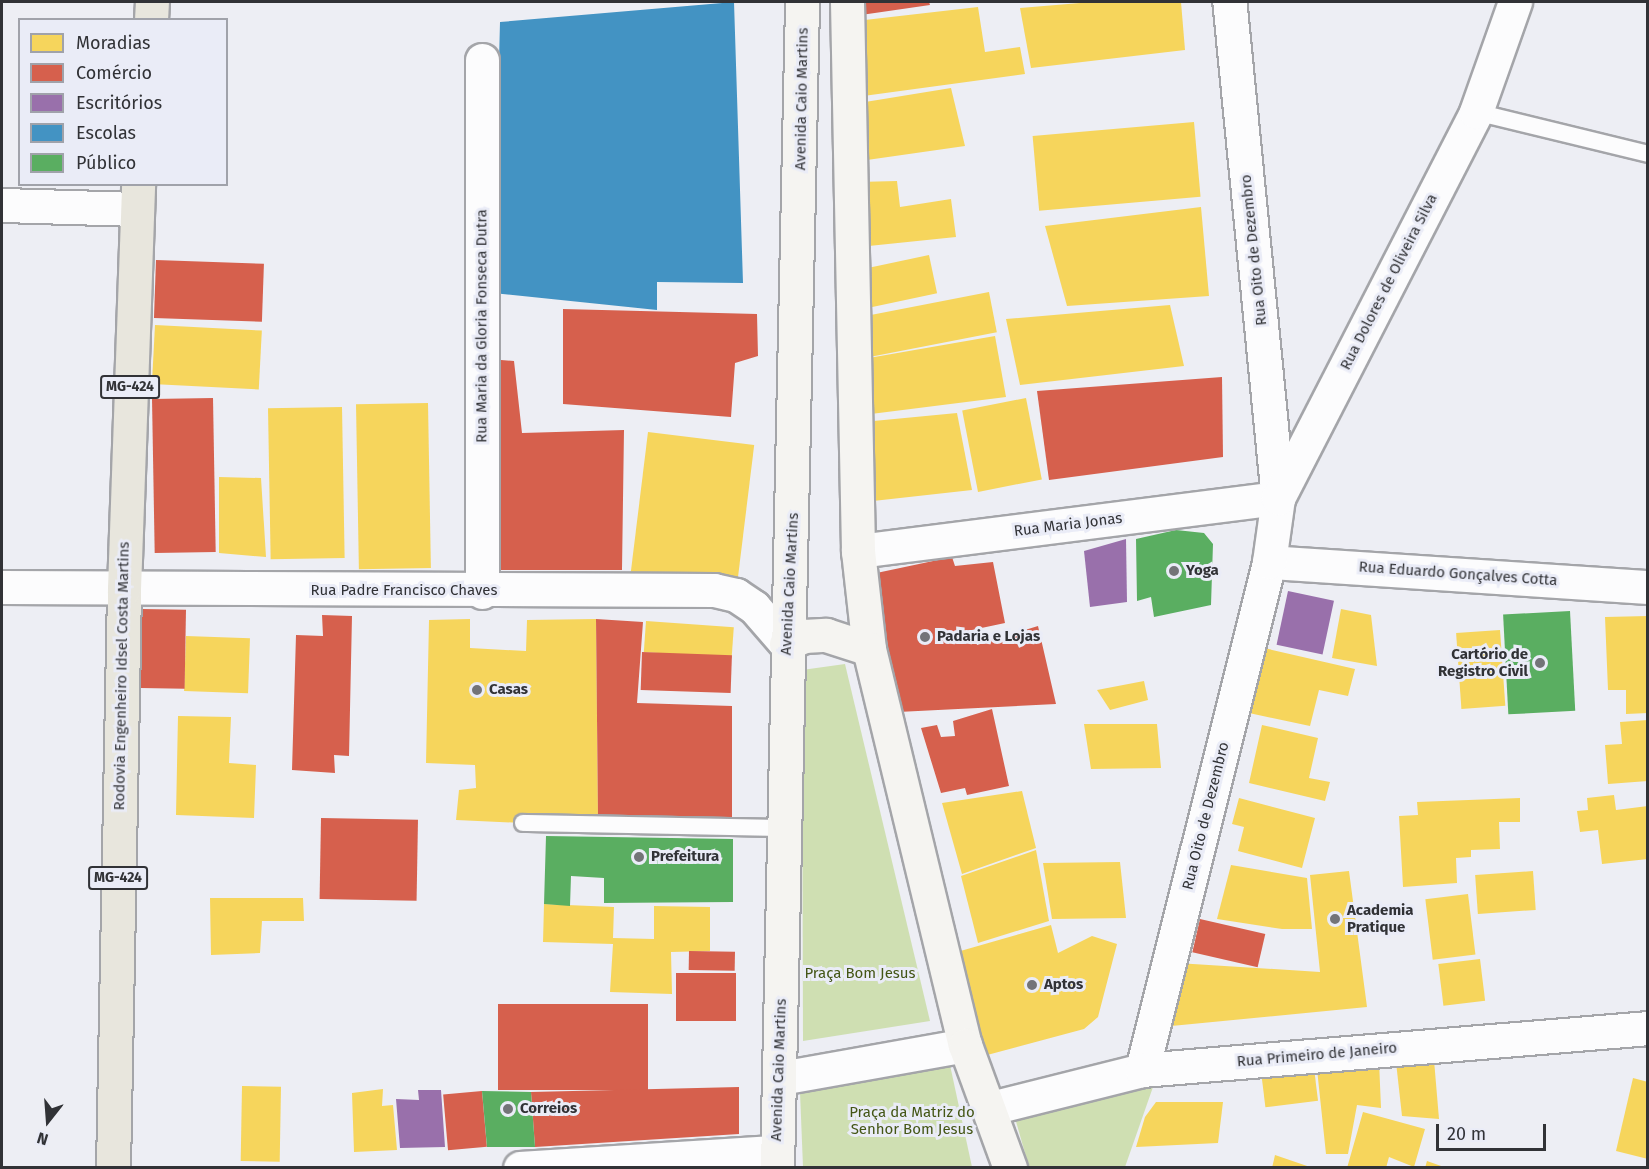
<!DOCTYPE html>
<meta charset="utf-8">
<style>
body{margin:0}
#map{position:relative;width:1649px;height:1169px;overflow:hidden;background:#edeef4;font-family:"Fira Sans",sans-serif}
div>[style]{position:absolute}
.green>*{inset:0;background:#cfdfb2}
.homes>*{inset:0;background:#f6d55c;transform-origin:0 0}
.shops>*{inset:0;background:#d6604d;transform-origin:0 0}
.offices>*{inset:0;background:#9970ab;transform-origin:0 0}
.schools>*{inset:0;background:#4393c3}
.public>*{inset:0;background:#5aae61;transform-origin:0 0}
.roads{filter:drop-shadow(2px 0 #a4a5a9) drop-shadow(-2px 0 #a4a5a9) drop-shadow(0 2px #a4a5a9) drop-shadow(0 -2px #a4a5a9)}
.service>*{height:16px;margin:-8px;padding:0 8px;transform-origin:8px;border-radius:8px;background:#fcfcfd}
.minor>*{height:33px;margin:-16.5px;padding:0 16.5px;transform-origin:16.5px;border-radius:16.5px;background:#fcfcfd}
.secondary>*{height:33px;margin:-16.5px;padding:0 16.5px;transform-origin:16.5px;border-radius:16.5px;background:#f5f4f1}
.trunk>*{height:33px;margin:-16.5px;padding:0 16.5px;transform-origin:16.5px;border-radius:16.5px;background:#e8e6dd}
.dots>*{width:16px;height:16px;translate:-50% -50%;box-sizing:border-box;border:3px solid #eaecf7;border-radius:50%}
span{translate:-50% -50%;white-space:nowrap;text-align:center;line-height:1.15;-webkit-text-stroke:6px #eaecf7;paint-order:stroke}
.shield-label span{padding:2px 4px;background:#eaecf7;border:2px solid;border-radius:4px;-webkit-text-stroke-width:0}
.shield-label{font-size:14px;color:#313236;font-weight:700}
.street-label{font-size:15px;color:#313236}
.poi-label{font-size:15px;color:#313236;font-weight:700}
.left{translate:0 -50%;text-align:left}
.right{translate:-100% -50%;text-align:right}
.park-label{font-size:15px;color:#445616}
.frame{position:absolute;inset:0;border:3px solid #313236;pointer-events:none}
.legend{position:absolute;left:18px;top:18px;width:210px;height:168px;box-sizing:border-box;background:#eaecf7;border:2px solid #a0a2aa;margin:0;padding:8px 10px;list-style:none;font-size:18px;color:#313236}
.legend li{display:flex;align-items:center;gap:12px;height:30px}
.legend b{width:30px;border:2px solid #a0a2aa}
.north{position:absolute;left:18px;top:1091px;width:60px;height:60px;-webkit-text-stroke:4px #eaecf7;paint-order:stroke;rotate:197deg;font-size:16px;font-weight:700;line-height:24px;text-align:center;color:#313236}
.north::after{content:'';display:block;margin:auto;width:21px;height:27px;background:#313236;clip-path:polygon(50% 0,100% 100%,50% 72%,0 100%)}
.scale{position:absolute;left:1436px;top:1124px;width:110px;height:27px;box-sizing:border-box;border:3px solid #313236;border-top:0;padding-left:8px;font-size:18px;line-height:21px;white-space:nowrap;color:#313236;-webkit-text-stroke:4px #eaecf7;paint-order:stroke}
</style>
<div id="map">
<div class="green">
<div style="clip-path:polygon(845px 664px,930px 1021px,803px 1041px,802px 670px)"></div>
<div style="clip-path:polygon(950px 1065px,972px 1167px,803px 1167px,800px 1092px)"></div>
<div style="clip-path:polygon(1153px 1087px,1125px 1167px,1029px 1167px,1015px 1118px)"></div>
</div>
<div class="homes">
<div style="clip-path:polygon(1092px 2px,1181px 2px,1185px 50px,1031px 68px,1020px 8px)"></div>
<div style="clip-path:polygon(978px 7px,985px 52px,1020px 47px,1025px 74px,856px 97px,856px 21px)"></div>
<div style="clip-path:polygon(951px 88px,965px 146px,860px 161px,859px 103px)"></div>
<div style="left:1194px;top:122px;width:75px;height:162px;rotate:85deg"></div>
<div style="clip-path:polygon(897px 181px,900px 207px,951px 199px,956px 237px,859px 247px,858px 182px)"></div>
<div style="clip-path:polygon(1201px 207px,1209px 296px,1067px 306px,1045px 226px)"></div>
<div style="left:929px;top:255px;width:39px;height:71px;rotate:78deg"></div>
<div style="left:989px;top:292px;width:41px;height:127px;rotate:79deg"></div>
<div style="clip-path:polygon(1170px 305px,1184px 366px,1020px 385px,1006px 319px)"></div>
<div style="left:155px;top:325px;width:107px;height:59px;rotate:3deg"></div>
<div style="clip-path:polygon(995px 336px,1006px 397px,863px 415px,863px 359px)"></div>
<div style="left:1026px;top:398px;width:83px;height:65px;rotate:79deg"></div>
<div style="left:428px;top:403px;width:165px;height:72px;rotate:89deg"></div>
<div style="left:342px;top:407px;width:151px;height:74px;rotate:89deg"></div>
<div style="clip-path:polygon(957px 413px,972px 490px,864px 502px,863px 422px)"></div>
<div style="left:648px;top:432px;width:107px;height:141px;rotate:7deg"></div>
<div style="clip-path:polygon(219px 477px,261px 478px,266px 557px,219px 553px)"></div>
<div style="clip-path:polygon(1341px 609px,1371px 615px,1377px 666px,1332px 658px)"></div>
<div style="clip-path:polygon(1648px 616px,1648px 713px,1626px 714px,1626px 690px,1608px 690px,1605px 617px)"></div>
<div style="clip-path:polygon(470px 619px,470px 648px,526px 651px,527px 620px,596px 619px,598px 818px,523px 823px,456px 820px,459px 790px,476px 788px,475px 765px,426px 763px,429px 620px)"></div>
<div style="left:646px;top:621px;width:88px;height:31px;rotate:4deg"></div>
<div style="left:1500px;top:630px;width:76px;height:44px;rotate:86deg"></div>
<div style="left:186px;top:636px;width:64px;height:55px;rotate:2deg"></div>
<div style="clip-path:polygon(1264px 648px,1355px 669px,1348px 696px,1319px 690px,1310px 726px,1249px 713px)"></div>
<div style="clip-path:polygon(1144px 681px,1148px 700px,1110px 710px,1097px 690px)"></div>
<div style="clip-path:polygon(178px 716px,231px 717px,229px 763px,256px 765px,254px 818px,176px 815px)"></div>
<div style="clip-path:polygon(1648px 720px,1648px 781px,1608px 784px,1605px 745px,1622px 744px,1620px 722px)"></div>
<div style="clip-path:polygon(1084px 724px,1157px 724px,1161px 768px,1091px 769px)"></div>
<div style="clip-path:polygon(1262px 725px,1318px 738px,1309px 778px,1330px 782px,1325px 801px,1249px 783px)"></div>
<div style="clip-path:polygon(1022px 791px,1036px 848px,962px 874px,942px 803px)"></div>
<div style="clip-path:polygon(1614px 795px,1616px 810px,1648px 806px,1648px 859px,1602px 864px,1598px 830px,1580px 832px,1577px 811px,1588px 810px,1587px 798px)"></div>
<div style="clip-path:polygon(1239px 798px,1315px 818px,1302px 868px,1238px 851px,1244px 827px,1232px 824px)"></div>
<div style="clip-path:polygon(1520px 798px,1520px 822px,1499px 822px,1500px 849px,1471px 850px,1471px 857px,1456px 858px,1457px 883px,1403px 887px,1399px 816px,1418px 815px,1417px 802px)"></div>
<div style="clip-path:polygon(1036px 850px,1049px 921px,978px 943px,961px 876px)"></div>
<div style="clip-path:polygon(1120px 862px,1126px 918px,1052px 919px,1043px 863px)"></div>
<div style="clip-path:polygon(1231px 865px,1307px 878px,1312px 929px,1282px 929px,1217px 919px)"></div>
<div style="clip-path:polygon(1349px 871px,1367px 1007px,1161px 1027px,1177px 963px,1320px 972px,1310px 875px)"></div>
<div style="left:1533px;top:871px;width:39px;height:58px;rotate:86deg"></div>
<div style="left:1468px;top:894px;width:61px;height:43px;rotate:83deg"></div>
<div style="clip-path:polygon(210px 898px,303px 898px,304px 921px,262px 921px,260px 953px,211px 955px)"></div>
<div style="clip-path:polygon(544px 904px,614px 907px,613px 938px,654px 939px,654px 906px,710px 907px,710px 951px,671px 952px,672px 994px,610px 992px,613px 944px,543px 942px)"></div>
<div style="clip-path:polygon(1051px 925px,1058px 953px,1092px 936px,1117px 944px,1098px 1017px,1084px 1029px,976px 1058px,950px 954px)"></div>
<div style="left:1480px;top:959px;width:42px;height:42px;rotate:83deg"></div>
<div style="clip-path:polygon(1434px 1060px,1439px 1119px,1402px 1116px,1396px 1062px)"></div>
<div style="clip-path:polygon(1379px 1061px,1381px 1108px,1357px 1105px,1348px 1154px,1326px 1154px,1317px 1069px)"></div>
<div style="left:1314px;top:1068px;width:33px;height:53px;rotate:83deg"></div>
<div style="clip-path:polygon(1633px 1078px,1648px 1082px,1648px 1159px,1616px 1151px)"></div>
<div style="left:242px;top:1086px;width:39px;height:75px;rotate:1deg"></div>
<div style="clip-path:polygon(383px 1089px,382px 1106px,393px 1105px,397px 1150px,354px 1152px,352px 1093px)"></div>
<div style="clip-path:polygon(1156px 1102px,1223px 1102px,1218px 1143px,1136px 1147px,1145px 1117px)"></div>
<div style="clip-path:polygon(1363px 1112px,1425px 1129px,1414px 1167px,1389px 1157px,1386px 1168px,1347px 1168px)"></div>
<div style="clip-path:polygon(1275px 1155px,1310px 1167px,1310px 1168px,1272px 1168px)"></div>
<div style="clip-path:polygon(1427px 1161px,1444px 1167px,1444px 1168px,1425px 1168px)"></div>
</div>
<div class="shops">
<div style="clip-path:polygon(854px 2px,929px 2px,930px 5px,854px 16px)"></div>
<div style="left:156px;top:260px;width:108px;height:58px;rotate:2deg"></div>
<div style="clip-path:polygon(563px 309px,757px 314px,758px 356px,735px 363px,731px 417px,563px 404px)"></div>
<div style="clip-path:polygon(489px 359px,514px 361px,522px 433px,624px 430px,622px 570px,491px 570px)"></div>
<div style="clip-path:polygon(1222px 377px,1223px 457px,1049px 480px,1037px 391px)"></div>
<div style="left:213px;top:398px;width:154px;height:61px;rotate:89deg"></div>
<div style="clip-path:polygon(952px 557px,955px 566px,993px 562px,1005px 623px,972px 630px,977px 645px,1038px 626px,1056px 704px,898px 712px,867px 575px)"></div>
<div style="left:142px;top:609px;width:44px;height:79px;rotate:1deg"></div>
<div style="clip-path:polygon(322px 615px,352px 616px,349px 756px,334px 755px,335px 773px,292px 770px,296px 635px,323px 636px)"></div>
<div style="clip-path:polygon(596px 619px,643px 622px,637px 703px,732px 706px,732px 818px,598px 818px)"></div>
<div style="left:642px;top:652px;width:90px;height:38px;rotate:2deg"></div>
<div style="clip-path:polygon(992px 709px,1009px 786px,967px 795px,965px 788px,941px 793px,921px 728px,937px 725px,941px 737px,955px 736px,953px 721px)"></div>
<div style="left:321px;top:818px;width:97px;height:81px;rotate:1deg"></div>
<div style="left:1200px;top:919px;width:67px;height:34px;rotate:13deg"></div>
<div style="left:689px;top:951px;width:46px;height:19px;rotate:1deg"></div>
<div style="left:676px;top:973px;width:60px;height:48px"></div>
<div style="left:498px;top:1004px;width:150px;height:86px"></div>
<div style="clip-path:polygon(739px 1087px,739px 1134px,535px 1147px,531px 1092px)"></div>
<div style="left:482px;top:1091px;width:56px;height:39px;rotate:85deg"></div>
</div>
<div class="offices">
<div style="clip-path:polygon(1126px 539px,1127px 602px,1090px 607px,1084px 551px)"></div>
<div style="left:1288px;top:591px;width:47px;height:55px;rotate:12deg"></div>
<div style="clip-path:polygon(418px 1090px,441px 1090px,445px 1147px,400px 1148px,396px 1099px,419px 1100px)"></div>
</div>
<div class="schools">
<div style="clip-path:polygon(734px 2px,743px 283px,657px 282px,657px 310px,493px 293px,500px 22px)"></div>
</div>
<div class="public">
<div style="clip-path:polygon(1176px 530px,1204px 533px,1213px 544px,1211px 605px,1154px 617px,1151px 597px,1137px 601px,1136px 539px)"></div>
<div style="left:1570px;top:611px;width:100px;height:67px;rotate:87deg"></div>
<div style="clip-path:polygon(546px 836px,733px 839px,733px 902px,604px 903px,604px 878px,571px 876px,570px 906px,544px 904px)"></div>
<div style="clip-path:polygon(482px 1091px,531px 1092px,535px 1147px,487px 1147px)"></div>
</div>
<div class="roads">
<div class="service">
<div style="left:1476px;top:112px;width:177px;rotate:13.7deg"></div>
<div style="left:523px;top:823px;width:262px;rotate:1.1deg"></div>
</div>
<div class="minor">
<div style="left:482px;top:60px;width:532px;rotate:90deg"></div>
<div style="left:2px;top:205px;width:134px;rotate:1.7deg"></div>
<div style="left:858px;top:551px;width:423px;rotate:-7.2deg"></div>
<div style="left:1278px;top:498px;width:498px;rotate:-95.6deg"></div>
<div style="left:1269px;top:562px;width:380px;rotate:3.8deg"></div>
<div style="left:2px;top:587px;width:712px;rotate:0.24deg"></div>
<div style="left:714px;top:590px;width:23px;rotate:13deg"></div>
<div style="left:736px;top:595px;width:22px;rotate:34deg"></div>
<div style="left:754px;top:607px;width:49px;rotate:49.1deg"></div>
<div style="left:1142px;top:1070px;width:524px;rotate:-75.96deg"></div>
<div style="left:1269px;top:562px;width:65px;rotate:-82deg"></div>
<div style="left:1278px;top:498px;width:434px;rotate:-62.8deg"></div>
<div style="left:1476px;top:112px;width:117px;rotate:-70.5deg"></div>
<div style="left:780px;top:1078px;width:188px;rotate:-10.1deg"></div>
<div style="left:991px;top:1108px;width:156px;rotate:-14.1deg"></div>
<div style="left:1142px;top:1070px;width:508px;rotate:-4.74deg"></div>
<div style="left:520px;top:1168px;width:257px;rotate:-3.6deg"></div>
</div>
<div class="secondary">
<div style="left:847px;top:2px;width:549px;rotate:88.85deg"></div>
<div style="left:858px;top:551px;width:99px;rotate:83.6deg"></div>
<div style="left:869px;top:649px;width:407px;rotate:76.4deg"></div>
<div style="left:965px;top:1045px;width:131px;rotate:69.9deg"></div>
<div style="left:786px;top:644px;width:20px;rotate:-24deg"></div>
<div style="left:804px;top:636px;width:22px;rotate:-3deg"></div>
<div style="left:826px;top:635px;width:45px;rotate:18deg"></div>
<div style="left:777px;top:1168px;width:1166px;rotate:-88.77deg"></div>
</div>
<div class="trunk">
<div style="left:151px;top:20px;width:18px;rotate:-87deg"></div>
<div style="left:113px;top:1168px;width:579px;rotate:-88.91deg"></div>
<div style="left:124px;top:589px;width:405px;rotate:-88deg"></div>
</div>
</div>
<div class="dots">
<div style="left:1174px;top:571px;background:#737478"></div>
<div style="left:925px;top:637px;background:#737478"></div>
<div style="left:1540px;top:663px;background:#737478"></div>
<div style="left:477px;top:690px;background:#737478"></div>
<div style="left:639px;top:857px;background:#737478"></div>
<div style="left:1335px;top:919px;background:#737478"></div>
<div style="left:1032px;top:985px;background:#737478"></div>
<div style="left:508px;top:1109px;background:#737478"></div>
</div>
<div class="shield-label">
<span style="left:130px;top:387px">MG-424</span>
<span style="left:118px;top:878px">MG-424</span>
</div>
<div class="street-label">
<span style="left:802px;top:99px;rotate:-89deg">Avenida Caio Martins</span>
<span style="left:1254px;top:250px;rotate:-96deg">Rua Oito de Dezembro</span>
<span style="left:1389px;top:282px;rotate:-63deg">Rua Dolores de Oliveira Silva</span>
<span style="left:482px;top:326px;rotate:-90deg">Rua Maria da Gloria Fonseca Dutra</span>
<span style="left:1068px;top:525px;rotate:-7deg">Rua Maria Jonas</span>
<span style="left:1458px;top:574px;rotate:4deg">Rua Eduardo Gonçalves Cotta</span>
<span style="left:790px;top:584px;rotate:-87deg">Avenida Caio Martins</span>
<span style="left:404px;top:591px">Rua Padre Francisco Chaves</span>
<span style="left:122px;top:676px;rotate:-89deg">Rodovia Engenheiro Idsel Costa Martins</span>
<span style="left:1206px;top:816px;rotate:-76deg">Rua Oito de Dezembro</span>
<span style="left:1317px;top:1055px;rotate:-5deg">Rua Primeiro de Janeiro</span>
<span style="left:779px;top:1070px;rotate:-88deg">Avenida Caio Martins</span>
</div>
<div class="poi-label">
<span class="left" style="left:1186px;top:571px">Yoga</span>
<span class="left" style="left:937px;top:637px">Padaria e Lojas</span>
<span class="right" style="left:1528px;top:663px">Cartório de<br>Registro Civil</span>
<span class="left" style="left:489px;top:690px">Casas</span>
<span class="left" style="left:651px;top:857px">Prefeitura</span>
<span class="left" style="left:1347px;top:919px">Academia<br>Pratique</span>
<span class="left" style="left:1044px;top:985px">Aptos</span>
<span class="left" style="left:520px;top:1109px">Correios</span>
</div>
<div class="park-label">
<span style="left:860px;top:974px">Praça Bom Jesus</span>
<span style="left:912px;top:1121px">Praça da Matriz do<br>Senhor Bom Jesus</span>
</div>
<div class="frame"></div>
<ul class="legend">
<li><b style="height:16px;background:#f6d55c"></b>Moradias</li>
<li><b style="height:16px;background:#d6604d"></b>Comércio</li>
<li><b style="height:16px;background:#9970ab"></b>Escritórios</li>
<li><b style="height:16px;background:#4393c3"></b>Escolas</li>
<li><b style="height:16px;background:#5aae61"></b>Público</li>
</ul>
<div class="north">N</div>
<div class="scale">20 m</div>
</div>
